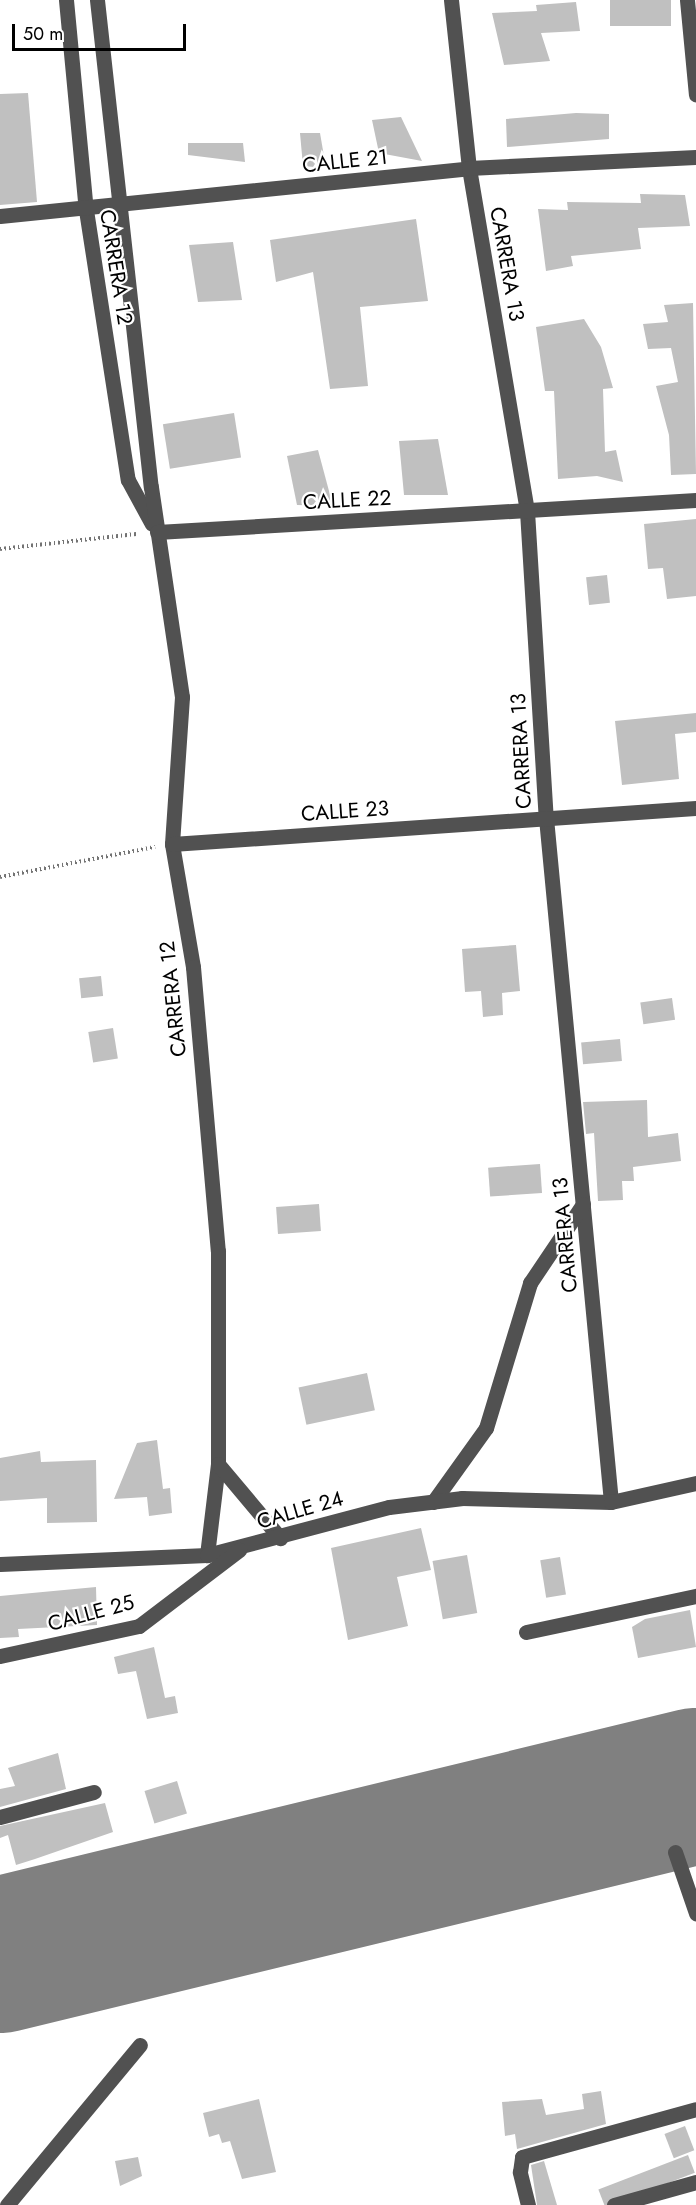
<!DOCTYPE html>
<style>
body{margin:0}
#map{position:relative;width:696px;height:2205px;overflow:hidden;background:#fff;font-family:Jost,sans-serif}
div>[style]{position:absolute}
.runway>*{height:156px;margin:-78px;padding:0 78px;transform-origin:78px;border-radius:78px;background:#808080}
.building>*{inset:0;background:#c0c0c0;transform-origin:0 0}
.path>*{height:4px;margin-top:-2px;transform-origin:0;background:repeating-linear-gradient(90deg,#737373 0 1.5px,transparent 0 4.5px)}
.minor>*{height:15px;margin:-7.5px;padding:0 7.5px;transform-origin:7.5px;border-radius:7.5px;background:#515151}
span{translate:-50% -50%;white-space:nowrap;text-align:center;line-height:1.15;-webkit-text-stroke:4.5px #fff;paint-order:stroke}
.street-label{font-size:21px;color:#000}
.scale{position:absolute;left:12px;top:24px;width:174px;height:27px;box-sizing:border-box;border:3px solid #000;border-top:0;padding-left:8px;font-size:18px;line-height:21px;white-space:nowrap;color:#000;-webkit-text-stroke:4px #fff;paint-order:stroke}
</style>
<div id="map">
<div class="runway">
<div style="left:0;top:1955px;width:716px;rotate:-13.65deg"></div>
</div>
<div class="building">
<div style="left:610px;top:0;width:61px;height:26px"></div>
<div style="clip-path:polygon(576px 2px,580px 31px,541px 33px,550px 61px,504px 65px,492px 13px,537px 11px,536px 5px)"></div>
<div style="clip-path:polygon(28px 93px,37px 202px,0 205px,0 94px)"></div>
<div style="clip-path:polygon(576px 113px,609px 114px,609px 139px,507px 147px,506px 119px)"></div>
<div style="clip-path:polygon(401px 117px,422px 161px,379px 153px,372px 120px)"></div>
<div style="clip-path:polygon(300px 133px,320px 133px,326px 168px,303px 166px)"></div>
<div style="clip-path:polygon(188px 143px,243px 143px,245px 162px,188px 155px)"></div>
<div style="clip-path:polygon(640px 194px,685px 195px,690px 226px,638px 228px,641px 249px,571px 256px,573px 266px,546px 271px,538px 209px,568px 210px,567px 202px,641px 203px)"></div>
<div style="clip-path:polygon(416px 219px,428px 301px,360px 307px,368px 386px,330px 389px,313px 272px,276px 282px,270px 240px)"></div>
<div style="clip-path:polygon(233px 242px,242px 300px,198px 302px,189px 245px)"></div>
<div style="clip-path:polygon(693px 303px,696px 474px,671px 475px,669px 435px,656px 386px,678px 382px,671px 348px,648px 349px,643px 324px,668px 322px,664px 305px)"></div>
<div style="clip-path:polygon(584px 319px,601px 347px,613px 388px,603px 389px,605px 452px,616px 450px,623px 482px,597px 476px,558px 479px,554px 391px,545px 391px,536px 327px)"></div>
<div style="left:234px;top:413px;width:45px;height:72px;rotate:81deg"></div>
<div style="clip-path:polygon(438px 439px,448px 495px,404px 495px,399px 441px)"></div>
<div style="clip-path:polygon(318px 450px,333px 506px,297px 505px,287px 456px)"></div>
<div style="clip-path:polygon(696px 519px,696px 596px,667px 599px,663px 568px,648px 569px,644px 524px)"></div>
<div style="left:607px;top:575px;width:28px;height:21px;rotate:84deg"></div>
<div style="clip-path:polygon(696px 713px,696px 732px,675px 734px,679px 779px,622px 785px,615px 721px)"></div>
<div style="clip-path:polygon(516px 945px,520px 991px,502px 993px,503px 1015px,483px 1017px,481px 991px,465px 992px,462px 949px)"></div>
<div style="left:101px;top:976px;width:20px;height:22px;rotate:84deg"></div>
<div style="left:672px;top:998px;width:22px;height:32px;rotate:82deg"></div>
<div style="left:113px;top:1028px;width:31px;height:25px;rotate:81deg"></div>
<div style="left:620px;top:1039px;width:22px;height:39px;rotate:85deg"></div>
<div style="clip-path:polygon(647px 1100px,648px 1137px,678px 1133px,681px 1161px,633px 1167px,634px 1181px,622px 1181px,623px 1200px,598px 1201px,594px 1133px,586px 1134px,583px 1102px)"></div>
<div style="left:540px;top:1164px;width:29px;height:52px;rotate:86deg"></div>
<div style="left:319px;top:1204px;width:27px;height:43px;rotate:86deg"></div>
<div style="left:367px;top:1373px;width:38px;height:70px;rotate:78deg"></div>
<div style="clip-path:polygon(157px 1440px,163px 1489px,170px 1488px,172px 1513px,149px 1516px,147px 1497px,114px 1499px,137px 1443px)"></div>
<div style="clip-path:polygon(40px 1451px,41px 1462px,96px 1460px,97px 1522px,47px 1523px,47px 1498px,0 1501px,0 1458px)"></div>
<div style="clip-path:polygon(421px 1528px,431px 1570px,397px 1577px,408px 1626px,348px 1640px,331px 1548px)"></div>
<div style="left:467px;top:1555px;width:59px;height:35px;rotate:80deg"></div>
<div style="left:560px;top:1557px;width:38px;height:20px;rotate:81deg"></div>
<div style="clip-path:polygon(96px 1587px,97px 1625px,18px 1629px,19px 1637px,0 1638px,0 1596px)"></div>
<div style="clip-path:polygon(690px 1610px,696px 1647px,638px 1658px,632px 1627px,645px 1619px)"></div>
<div style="clip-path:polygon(154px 1647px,165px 1698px,175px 1696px,178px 1713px,147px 1719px,136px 1671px,118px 1674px,114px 1657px)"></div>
<div style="clip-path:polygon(58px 1753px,66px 1789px,0 1807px,0 1789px,15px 1786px,8px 1768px)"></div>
<div style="left:177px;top:1781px;width:34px;height:34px;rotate:73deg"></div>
<div style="clip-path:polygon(105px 1803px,113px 1832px,35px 1859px,16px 1865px,8px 1835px,0 1838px,0 1826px)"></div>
<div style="clip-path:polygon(601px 2091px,606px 2124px,517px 2149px,515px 2134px,505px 2136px,502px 2102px,542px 2099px,546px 2115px,584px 2109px,582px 2094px)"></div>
<div style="clip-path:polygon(259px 2099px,276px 2172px,242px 2179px,230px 2141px,222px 2143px,219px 2134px,209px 2137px,203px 2113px)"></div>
<div style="left:685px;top:2126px;width:26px;height:22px;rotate:69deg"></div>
<div style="left:688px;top:2155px;width:19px;height:96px;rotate:69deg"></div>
<div style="clip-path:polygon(138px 2157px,142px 2176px,120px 2186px,115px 2161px)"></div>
<div style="clip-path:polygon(544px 2161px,557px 2205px,537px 2205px,531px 2165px)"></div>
</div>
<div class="path">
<div style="left:0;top:549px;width:137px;rotate:-6.3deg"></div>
<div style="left:0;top:877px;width:158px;rotate:-11deg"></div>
</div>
<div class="minor">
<div style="left:66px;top:0;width:211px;rotate:84.6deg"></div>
<div style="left:86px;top:210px;width:273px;rotate:81.2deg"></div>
<div style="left:128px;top:480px;width:50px;rotate:61.4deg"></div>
<div style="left:97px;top:0;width:490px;rotate:83.7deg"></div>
<div style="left:151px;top:487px;width:212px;rotate:81.6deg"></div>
<div style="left:182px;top:697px;width:147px;rotate:93.9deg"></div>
<div style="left:172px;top:844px;width:125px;rotate:80.3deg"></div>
<div style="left:193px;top:967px;width:285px;rotate:85deg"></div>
<div style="left:218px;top:1251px;width:213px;rotate:90deg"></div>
<div style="left:218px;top:1464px;width:92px;rotate:96.9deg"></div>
<div style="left:451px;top:0;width:169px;rotate:83.9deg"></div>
<div style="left:469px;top:168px;width:348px;rotate:80.4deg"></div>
<div style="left:527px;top:511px;width:308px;rotate:86.5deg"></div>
<div style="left:546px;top:818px;width:687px;rotate:84.57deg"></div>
<div style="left:687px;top:0;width:95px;rotate:84.6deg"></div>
<div style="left:0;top:216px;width:471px;rotate:-5.8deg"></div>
<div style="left:469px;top:168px;width:227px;rotate:-2.8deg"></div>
<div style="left:157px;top:532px;width:540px;rotate:-3.4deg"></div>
<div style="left:172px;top:844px;width:525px;rotate:-3.93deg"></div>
<div style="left:218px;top:1464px;width:97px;rotate:50deg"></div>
<div style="left:433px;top:1502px;width:91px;rotate:-54.4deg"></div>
<div style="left:486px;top:1428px;width:152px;rotate:-73.1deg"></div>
<div style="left:530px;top:1283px;width:95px;rotate:-56.1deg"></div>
<div style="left:0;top:1564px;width:207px;rotate:-2.5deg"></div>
<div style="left:207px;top:1555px;width:188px;rotate:-14.8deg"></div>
<div style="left:389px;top:1507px;width:74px;rotate:-7deg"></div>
<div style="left:462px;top:1498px;width:149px;rotate:1.5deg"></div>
<div style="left:611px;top:1502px;width:87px;rotate:-12.6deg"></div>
<div style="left:526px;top:1632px;width:174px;rotate:-12deg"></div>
<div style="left:0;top:1656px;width:142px;rotate:-12.2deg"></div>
<div style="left:139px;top:1626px;width:126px;rotate:-37.2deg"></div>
<div style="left:0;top:1817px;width:97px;rotate:-14.9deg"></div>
<div style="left:675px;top:1852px;width:65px;rotate:71deg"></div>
<div style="left:7px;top:2205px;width:208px;rotate:-50.3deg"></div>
<div style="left:528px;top:2205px;width:34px;rotate:-104deg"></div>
<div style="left:520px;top:2172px;width:15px;rotate:-82deg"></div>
<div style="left:522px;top:2157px;width:180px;rotate:-15.4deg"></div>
<div style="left:614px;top:2205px;width:85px;rotate:-15.7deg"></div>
</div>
<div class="street-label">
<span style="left:345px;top:161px;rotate:-6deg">CALLE 21</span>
<span style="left:507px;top:264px;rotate:80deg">CARRERA 13</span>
<span style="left:116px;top:267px;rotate:81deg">CARRERA 12</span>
<span style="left:347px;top:500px;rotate:-3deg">CALLE 22</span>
<span style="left:521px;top:751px;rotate:-93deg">CARRERA 13</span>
<span style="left:345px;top:811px;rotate:-4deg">CALLE 23</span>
<span style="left:173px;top:999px;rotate:-96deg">CARRERA 12</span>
<span style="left:565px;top:1235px;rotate:-95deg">CARRERA 13</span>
<span style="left:300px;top:1510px;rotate:-16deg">CALLE 24</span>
<span style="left:91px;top:1613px;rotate:-15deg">CALLE 25</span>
</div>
<div class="scale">50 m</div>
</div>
